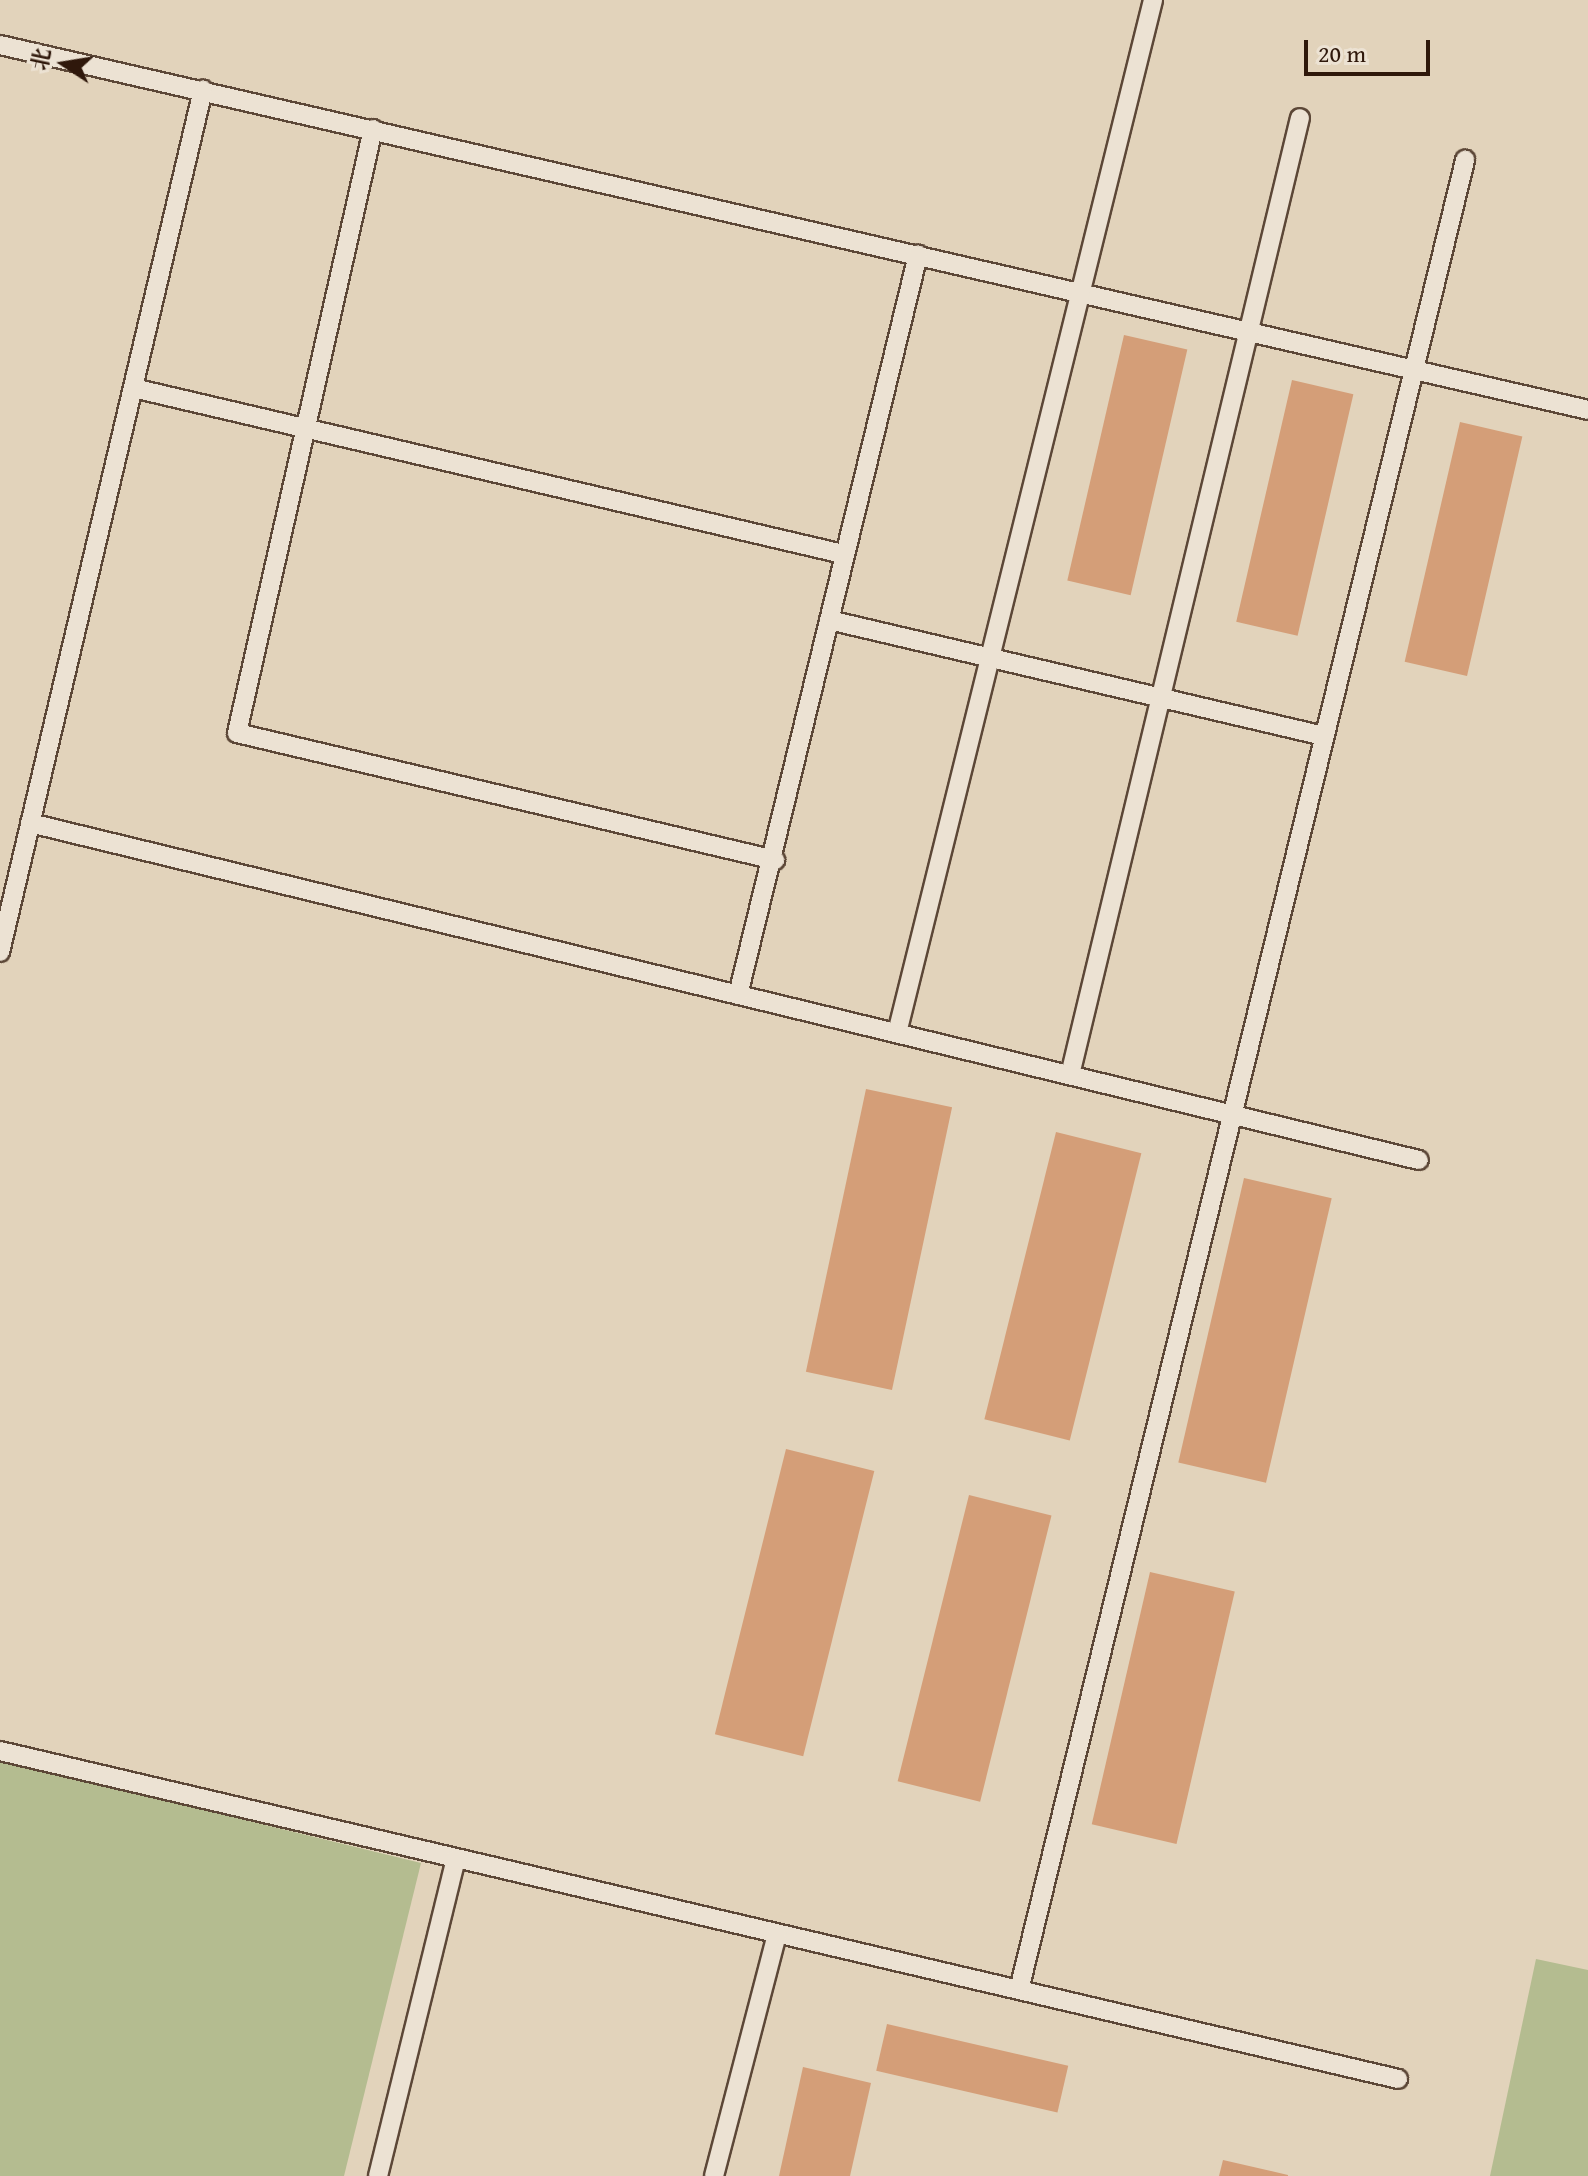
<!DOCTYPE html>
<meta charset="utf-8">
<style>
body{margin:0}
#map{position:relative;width:1588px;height:2176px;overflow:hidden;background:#e2d3bb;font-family:"Gentium Book Plus","Noto Serif SC",serif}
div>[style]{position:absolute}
.green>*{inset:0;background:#b4bc90}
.building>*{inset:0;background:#d49e78;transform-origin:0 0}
.roads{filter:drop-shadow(2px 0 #5c4737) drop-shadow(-2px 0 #5c4737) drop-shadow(0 2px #5c4737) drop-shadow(0 -2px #5c4737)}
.lane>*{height:18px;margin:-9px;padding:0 9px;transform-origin:9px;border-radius:9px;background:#ece2d3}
span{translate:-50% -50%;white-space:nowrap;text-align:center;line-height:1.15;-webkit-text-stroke:6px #ece2d3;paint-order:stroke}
.north{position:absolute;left:24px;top:24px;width:80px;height:80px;-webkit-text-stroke:6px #ece2d3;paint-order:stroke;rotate:282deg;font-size:22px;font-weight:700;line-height:32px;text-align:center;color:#2f180b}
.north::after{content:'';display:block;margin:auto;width:28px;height:36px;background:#2f180b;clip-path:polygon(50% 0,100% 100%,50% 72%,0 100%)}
.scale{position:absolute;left:1304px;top:40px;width:126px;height:36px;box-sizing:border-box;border:4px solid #2f180b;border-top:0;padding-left:10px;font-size:24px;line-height:28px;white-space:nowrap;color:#2f180b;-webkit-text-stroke:6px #ece2d3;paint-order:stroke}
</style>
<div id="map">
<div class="green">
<div style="clip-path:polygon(0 1760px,421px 1863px,344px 2176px,0 2176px)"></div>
<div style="clip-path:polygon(1536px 1959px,1588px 1970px,1588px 2176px,1490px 2176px)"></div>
</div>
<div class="building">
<div style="left:1124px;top:335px;width:65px;height:252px;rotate:13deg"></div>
<div style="left:1292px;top:380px;width:63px;height:248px;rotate:13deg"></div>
<div style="left:1460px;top:422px;width:64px;height:246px;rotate:13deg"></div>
<div style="left:866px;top:1089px;width:88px;height:289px;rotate:12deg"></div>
<div style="left:1056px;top:1132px;width:88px;height:296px;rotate:14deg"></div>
<div style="left:1244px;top:1178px;width:90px;height:292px;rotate:13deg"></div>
<div style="left:786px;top:1449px;width:91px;height:294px;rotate:14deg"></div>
<div style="left:969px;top:1495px;width:85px;height:295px;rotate:14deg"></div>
<div style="left:1150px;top:1572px;width:87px;height:259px;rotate:13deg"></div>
<div style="left:887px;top:2024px;width:186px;height:48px;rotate:13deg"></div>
<div style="clip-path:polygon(803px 2067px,871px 2083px,850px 2176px,779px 2176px)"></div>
<div style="clip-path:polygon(1223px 2160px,1288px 2175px,1288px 2176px,1219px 2176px)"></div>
</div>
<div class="roads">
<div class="lane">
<div style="left:0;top:45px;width:1629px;rotate:12.94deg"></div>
<div style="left:373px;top:129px;width:619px;rotate:102.69deg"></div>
<div style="left:237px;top:733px;width:553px;rotate:13.28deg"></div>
<div style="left:133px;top:388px;width:729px;rotate:13.16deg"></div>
<div style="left:829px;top:620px;width:508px;rotate:13.19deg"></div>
<div style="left:30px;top:823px;width:1429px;rotate:13.64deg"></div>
<div style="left:0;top:952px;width:886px;rotate:-76.75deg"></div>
<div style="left:738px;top:995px;width:762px;rotate:-76.33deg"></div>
<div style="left:897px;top:1033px;width:1064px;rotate:-76.08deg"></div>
<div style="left:1070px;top:1075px;width:984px;rotate:-76.49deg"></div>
<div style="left:0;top:1751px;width:1436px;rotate:13.2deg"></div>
<div style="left:1019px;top:1990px;width:1884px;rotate:-76.3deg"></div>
<div style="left:378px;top:2176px;width:327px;rotate:-76.2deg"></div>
<div style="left:714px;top:2176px;width:250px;rotate:-75.4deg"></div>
</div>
</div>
<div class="north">北</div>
<div class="scale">20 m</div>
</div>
